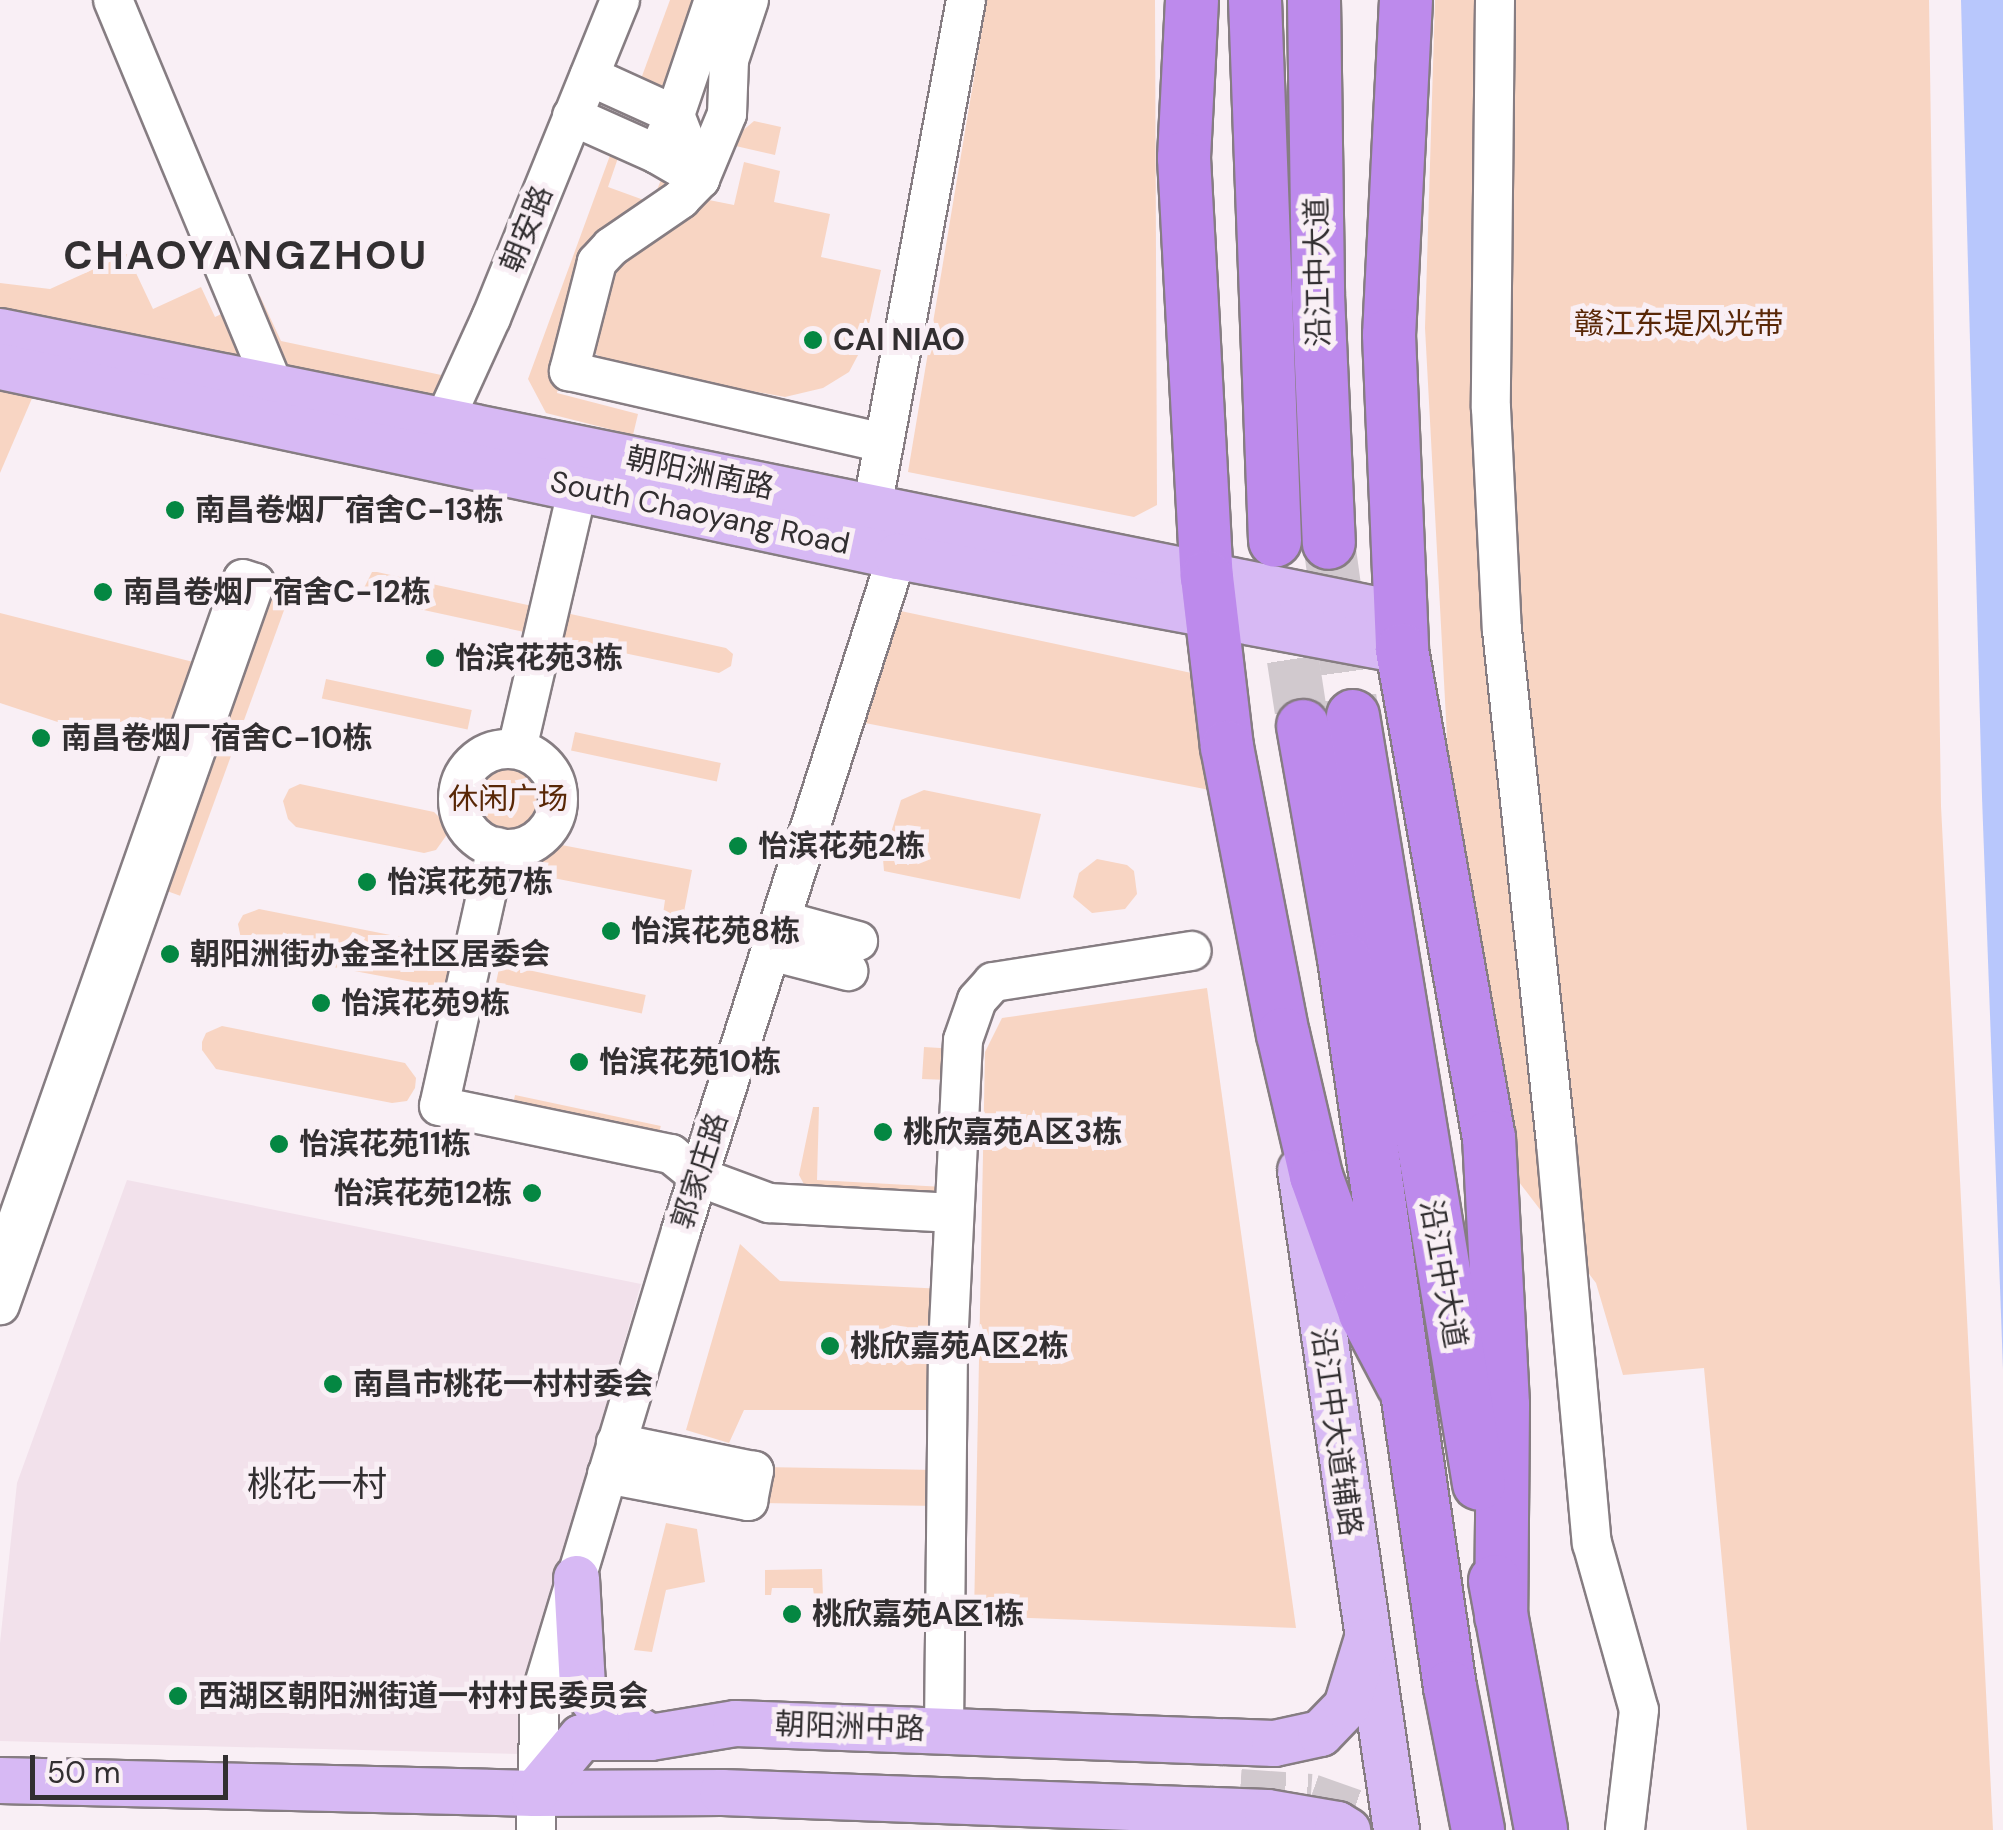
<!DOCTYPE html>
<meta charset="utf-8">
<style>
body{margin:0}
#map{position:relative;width:2003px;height:1830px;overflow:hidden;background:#f9eff5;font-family:"DM Sans","Noto Sans SC",sans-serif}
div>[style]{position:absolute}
.built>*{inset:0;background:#f2e1eb}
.green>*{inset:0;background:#f8d5c3;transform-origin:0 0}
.round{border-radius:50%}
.water>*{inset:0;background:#b8c7fc}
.major-tunnel>*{height:45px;margin-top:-22.5px;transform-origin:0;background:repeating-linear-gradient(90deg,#d1c9ce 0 45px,transparent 0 67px)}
.highway-tunnel>*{height:52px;margin-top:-26px;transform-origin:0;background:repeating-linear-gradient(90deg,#d1c9ce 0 52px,transparent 0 78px)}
.roads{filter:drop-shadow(2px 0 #867d82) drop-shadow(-2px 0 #867d82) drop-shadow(0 2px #867d82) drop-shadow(0 -2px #867d82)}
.minor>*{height:38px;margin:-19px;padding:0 19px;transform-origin:19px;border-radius:19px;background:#fff}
.minor>.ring{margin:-19px;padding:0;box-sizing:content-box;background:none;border:38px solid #fff;border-radius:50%}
.major>*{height:45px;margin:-22.5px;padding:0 22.5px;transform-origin:22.5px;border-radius:22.5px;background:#d7b9f4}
.highway>*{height:52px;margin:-26px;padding:0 26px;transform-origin:26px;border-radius:26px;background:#bd8aec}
.dots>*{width:28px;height:28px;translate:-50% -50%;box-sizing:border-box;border:5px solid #f9eff5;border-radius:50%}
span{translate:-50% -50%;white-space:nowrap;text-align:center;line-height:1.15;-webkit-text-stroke:10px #f9eff5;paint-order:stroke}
.street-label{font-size:30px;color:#322f31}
.park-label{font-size:30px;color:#592706}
.poi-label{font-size:30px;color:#322f31;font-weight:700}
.left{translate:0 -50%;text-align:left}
.right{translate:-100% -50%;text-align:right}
.quarter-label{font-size:35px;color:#322f31}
.district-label{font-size:40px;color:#322f31;font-weight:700;letter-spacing:2.5px}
.scale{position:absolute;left:30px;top:1755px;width:198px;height:45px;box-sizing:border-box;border:5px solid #322f31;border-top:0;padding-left:12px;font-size:30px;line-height:35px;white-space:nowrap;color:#322f31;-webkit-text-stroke:8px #f9eff5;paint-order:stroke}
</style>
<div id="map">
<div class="built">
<div style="clip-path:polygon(127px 1180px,641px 1284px,525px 1689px,522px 1754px,0 1741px,0 1643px,17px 1483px)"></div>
</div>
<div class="green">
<div style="clip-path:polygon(670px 0,696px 0,658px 98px,638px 87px)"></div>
<div style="clip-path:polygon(987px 0,1155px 0,1157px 505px,1134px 517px,908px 472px)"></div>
<div style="clip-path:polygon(1435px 0,1929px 0,1941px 806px,1993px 1830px,1747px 1830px,1704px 1368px,1623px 1375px,1596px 1283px,1519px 1182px,1450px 793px,1425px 328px)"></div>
<div style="clip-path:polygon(754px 121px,781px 127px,775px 155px,727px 144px)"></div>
<div style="clip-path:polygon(612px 150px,620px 152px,608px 187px,652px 203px,664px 172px,670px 179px,668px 192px,592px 254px,557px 393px,638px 414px,633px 435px,546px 413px,528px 379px)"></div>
<div style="clip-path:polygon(744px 162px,780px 171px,774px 202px,830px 214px,821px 257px,881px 270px,865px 342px,849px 372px,823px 388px,785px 397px,609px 365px,596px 354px,590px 335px,603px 262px,704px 199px,734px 205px)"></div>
<div style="clip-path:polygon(127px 254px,153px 309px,201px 287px,215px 317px,260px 296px,281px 341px,446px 376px,439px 410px,0 317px,0 283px,50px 289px)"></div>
<div style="clip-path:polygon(0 390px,33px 396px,0 473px)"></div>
<div style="clip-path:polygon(372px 572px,377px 572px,537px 607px,529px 633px,373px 599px,364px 588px)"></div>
<div style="left:262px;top:583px;width:30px;height:322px;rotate:20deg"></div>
<div style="clip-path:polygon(896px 610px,1201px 675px,1220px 792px,865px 723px)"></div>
<div style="clip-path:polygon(0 613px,205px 665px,173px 760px,0 703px)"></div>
<div style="clip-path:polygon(566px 613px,726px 648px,733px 654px,731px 666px,719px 673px,562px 640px)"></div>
<div style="left:326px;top:679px;width:149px;height:20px;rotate:12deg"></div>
<div style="left:575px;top:732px;width:149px;height:19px;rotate:12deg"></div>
<div class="round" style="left:468px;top:759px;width:80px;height:80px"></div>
<div style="clip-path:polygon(300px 784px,434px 812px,446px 824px,446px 836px,436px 850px,424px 853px,296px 827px,288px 819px,283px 801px,289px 789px)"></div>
<div style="clip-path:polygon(924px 790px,1041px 814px,1020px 899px,884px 871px,883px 859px,901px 800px)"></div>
<div style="clip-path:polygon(546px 842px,692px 870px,683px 917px,663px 914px,665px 900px,538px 875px,529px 861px,538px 844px)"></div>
<div style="clip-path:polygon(1097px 859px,1127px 865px,1134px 871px,1137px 894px,1125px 909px,1092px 913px,1073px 897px,1079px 873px)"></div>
<div style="clip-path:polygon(259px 909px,441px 945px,452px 960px,452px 971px,443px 984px,429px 985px,252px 952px,241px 939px,238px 924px,243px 915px)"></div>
<div style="left:500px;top:964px;width:149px;height:19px;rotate:12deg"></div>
<div style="clip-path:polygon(1207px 988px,1296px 1628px,974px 1616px,985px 1052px,1002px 1018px)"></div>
<div style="clip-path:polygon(222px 1026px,405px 1063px,416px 1078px,415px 1088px,407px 1101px,392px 1103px,216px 1069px,202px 1050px,202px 1042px,206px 1033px)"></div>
<div style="clip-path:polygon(924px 1047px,956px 1049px,948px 1198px,806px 1188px,799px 1175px,813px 1107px,819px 1107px,817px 1180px,944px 1187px,948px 1080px,922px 1079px)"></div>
<div style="left:515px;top:1095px;width:149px;height:19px;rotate:12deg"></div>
<div style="clip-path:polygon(740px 1244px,780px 1281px,945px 1289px,944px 1410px,744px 1410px,729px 1443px,686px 1430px)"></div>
<div style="left:760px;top:1467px;width:177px;height:36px;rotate:1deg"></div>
<div style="clip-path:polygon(666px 1523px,697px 1529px,705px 1582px,666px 1590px,652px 1652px,634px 1650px)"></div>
<div style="clip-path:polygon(822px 1569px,823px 1597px,814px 1596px,813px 1588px,772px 1588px,771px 1595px,765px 1595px,765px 1570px)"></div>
</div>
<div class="water">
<div style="clip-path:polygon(1961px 0,2003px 0,2003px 1369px,1982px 797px)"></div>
</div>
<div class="major-tunnel">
<div style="left:1240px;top:1791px;width:71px;rotate:4deg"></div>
<div style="left:1311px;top:1796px;width:102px;rotate:19.5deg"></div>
</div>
<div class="highway-tunnel">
<div style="left:1329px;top:543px;width:175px;rotate:82.1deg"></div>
<div style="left:1281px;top:582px;width:146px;rotate:81.3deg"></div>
</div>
<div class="roads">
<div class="minor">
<div style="left:113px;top:0;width:418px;rotate:67.4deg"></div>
<div style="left:749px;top:0;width:63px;rotate:108.4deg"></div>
<div style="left:729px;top:60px;width:54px;rotate:92.1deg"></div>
<div style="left:727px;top:114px;width:70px;rotate:112.6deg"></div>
<div style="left:700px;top:179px;width:28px;rotate:134deg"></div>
<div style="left:681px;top:199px;width:85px;rotate:145.6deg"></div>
<div style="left:611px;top:247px;width:21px;rotate:133deg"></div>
<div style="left:597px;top:262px;width:113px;rotate:104.4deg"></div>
<div style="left:569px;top:371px;width:323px;rotate:12.9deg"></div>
<div style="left:1495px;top:0;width:408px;rotate:90.6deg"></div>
<div style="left:1491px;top:408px;width:222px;rotate:87.2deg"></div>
<div style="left:1502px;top:630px;width:516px;rotate:83.99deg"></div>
<div style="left:1556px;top:1143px;width:402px;rotate:84.9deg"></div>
<div style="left:1592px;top:1543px;width:173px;rotate:74.3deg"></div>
<div style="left:1639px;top:1710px;width:121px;rotate:96.7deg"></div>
<div style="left:572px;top:116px;width:93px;rotate:24.1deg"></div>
<div style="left:657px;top:154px;width:43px;rotate:-65.2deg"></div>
<div style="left:675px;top:115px;width:94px;rotate:-155.6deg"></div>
<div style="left:657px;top:154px;width:50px;rotate:30.2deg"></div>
<div style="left:700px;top:179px;width:69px;rotate:-111.3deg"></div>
<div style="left:675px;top:115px;width:121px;rotate:-71.3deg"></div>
<div style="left:433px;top:445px;width:140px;rotate:-65.5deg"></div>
<div style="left:491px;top:318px;width:343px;rotate:-67.9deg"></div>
<div style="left:872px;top:508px;width:517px;rotate:-79.52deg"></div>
<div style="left:517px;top:749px;width:269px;rotate:-76.9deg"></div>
<div class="ring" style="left:458px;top:749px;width:62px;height:62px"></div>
<div style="left:497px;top:847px;width:265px;rotate:102.6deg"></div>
<div style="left:439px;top:1106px;width:237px;rotate:11.7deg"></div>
<div style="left:671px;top:1154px;width:36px;rotate:39deg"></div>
<div style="left:699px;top:1177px;width:75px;rotate:20.4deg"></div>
<div style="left:769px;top:1203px;width:185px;rotate:3.1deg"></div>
<div style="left:781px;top:920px;width:80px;rotate:15.3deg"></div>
<div style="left:771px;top:951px;width:80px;rotate:14.6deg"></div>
<div style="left:0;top:1270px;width:732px;rotate:-70.63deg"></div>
<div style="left:243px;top:579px;width:13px;rotate:18deg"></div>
<div style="left:255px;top:583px;width:766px;rotate:109.45deg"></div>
<div style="left:607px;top:1474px;width:144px;rotate:10.8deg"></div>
<div style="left:748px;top:1501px;width:31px;rotate:-79deg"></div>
<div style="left:754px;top:1471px;width:141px;rotate:-168.5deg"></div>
<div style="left:944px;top:1730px;width:383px;rotate:-89.4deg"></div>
<div style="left:948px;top:1347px;width:307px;rotate:-87.2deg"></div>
<div style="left:963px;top:1040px;width:42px;rotate:-70.7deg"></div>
<div style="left:977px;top:1000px;width:24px;rotate:-48deg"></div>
<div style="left:993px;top:982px;width:201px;rotate:-8.9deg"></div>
<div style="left:536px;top:1830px;width:132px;rotate:-88.3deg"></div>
<div style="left:540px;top:1698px;width:488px;rotate:-73.2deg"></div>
<div style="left:681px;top:1231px;width:709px;rotate:-72.26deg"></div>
</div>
<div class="major">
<div style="left:0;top:331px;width:1428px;rotate:11.43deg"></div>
<div style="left:0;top:366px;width:917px;rotate:11.96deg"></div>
<div style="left:897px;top:556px;width:514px;rotate:10.54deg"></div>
<div style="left:1300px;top:1170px;width:667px;rotate:81.72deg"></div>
<div style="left:576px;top:1578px;width:108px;rotate:86.8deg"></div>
<div style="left:582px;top:1686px;width:23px;rotate:52deg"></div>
<div style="left:596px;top:1704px;width:63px;rotate:31.4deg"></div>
<div style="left:0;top:1780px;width:534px;rotate:1.39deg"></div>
<div style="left:534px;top:1793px;width:188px;rotate:-0.3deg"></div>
<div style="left:722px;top:1792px;width:545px;rotate:2.1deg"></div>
<div style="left:1267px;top:1812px;width:71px;rotate:9.7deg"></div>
<div style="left:1337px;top:1824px;width:12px;rotate:31deg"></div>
<div style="left:534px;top:1793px;width:73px;rotate:-50deg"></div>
<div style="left:581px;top:1737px;width:69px"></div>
<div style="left:650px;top:1737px;width:86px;rotate:-9.4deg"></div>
<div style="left:735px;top:1723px;width:539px;rotate:2.13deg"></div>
<div style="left:1274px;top:1743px;width:47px;rotate:-12.3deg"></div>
<div style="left:1320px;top:1733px;width:37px;rotate:-46deg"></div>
<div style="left:1346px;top:1706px;width:68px;rotate:-72.9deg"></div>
</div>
<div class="highway">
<div style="left:1192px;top:0;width:158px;rotate:92.9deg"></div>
<div style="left:1184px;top:158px;width:420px;rotate:86.9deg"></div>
<div style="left:1207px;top:577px;width:171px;rotate:83.3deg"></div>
<div style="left:1227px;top:747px;width:292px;rotate:79deg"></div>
<div style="left:1283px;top:1034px;width:146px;rotate:76.9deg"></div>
<div style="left:1316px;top:1176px;width:145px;rotate:70.3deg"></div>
<div style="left:1365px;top:1313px;width:81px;rotate:62.2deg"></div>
<div style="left:1255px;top:0;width:541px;rotate:87.88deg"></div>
<div style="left:1314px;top:0;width:295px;rotate:89.2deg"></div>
<div style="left:1318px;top:295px;width:248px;rotate:87.5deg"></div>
<div style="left:1406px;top:0;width:335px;rotate:92.9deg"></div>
<div style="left:1389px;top:335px;width:315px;rotate:87.6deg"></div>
<div style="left:1402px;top:650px;width:495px;rotate:79.9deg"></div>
<div style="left:1489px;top:1137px;width:268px;rotate:87deg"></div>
<div style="left:1503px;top:1405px;width:212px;rotate:90.5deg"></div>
<div style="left:1353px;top:716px;width:778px;rotate:80.68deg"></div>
<div style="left:1303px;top:726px;width:237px;rotate:80deg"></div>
<div style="left:1344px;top:959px;width:736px;rotate:81.72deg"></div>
<div style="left:1450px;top:1687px;width:146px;rotate:78.9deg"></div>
<div style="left:1495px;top:1581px;width:253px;rotate:79.5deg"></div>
</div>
</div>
<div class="dots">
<div style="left:813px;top:340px;background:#048742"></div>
<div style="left:175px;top:510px;background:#048742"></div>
<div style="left:103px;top:592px;background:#048742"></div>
<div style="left:435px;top:658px;background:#048742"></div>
<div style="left:41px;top:738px;background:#048742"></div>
<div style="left:738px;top:846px;background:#048742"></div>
<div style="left:367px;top:882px;background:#048742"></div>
<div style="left:611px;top:931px;background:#048742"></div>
<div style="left:170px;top:954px;background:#048742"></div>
<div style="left:321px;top:1003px;background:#048742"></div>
<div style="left:579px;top:1062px;background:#048742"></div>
<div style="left:883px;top:1132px;background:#048742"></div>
<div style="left:279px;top:1144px;background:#048742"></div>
<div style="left:532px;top:1193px;background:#048742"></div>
<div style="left:830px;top:1346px;background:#048742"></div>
<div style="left:333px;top:1384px;background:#048742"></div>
<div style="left:792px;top:1614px;background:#048742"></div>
<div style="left:178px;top:1696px;background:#048742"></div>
</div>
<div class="street-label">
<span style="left:527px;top:229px;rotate:-68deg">朝安路</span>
<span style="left:1318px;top:272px;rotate:-91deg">沿江中大道</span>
<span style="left:700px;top:473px;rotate:12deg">朝阳洲南路</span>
<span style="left:700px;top:513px;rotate:12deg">South Chaoyang Road</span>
<span style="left:700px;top:1171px;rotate:-72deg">郭家庄路</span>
<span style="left:1443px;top:1274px;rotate:80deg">沿江中大道</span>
<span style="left:1336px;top:1432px;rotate:82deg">沿江中大道辅路</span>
<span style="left:850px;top:1727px;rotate:2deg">朝阳洲中路</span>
</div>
<div class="park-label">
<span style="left:1679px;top:324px">赣江东堤风光带</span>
<span style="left:508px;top:799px">休闲广场</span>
</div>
<div class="poi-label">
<span class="left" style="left:833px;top:340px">CAI NIAO</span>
<span class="left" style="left:195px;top:510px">南昌卷烟厂宿舍C-13栋</span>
<span class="left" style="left:123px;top:592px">南昌卷烟厂宿舍C-12栋</span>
<span class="left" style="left:455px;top:658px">怡滨花苑3栋</span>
<span class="left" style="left:61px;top:738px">南昌卷烟厂宿舍C-10栋</span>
<span class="left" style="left:758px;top:846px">怡滨花苑2栋</span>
<span class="left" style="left:387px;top:882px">怡滨花苑7栋</span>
<span class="left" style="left:631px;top:931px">怡滨花苑8栋</span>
<span class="left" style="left:190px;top:954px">朝阳洲街办金圣社区居委会</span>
<span class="left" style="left:341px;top:1003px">怡滨花苑9栋</span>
<span class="left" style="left:599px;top:1062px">怡滨花苑10栋</span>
<span class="left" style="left:903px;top:1132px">桃欣嘉苑A区3栋</span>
<span class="left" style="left:299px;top:1144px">怡滨花苑11栋</span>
<span class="right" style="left:512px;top:1193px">怡滨花苑12栋</span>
<span class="left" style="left:850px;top:1346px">桃欣嘉苑A区2栋</span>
<span class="left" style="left:353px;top:1384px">南昌市桃花一村村委会</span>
<span class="left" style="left:812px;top:1614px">桃欣嘉苑A区1栋</span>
<span class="left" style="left:198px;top:1696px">西湖区朝阳洲街道一村村民委员会</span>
</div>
<div class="quarter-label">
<span style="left:317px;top:1484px">桃花一村</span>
</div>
<div class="district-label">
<span style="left:246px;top:255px">CHAOYANGZHOU</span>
</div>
<div class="scale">50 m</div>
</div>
